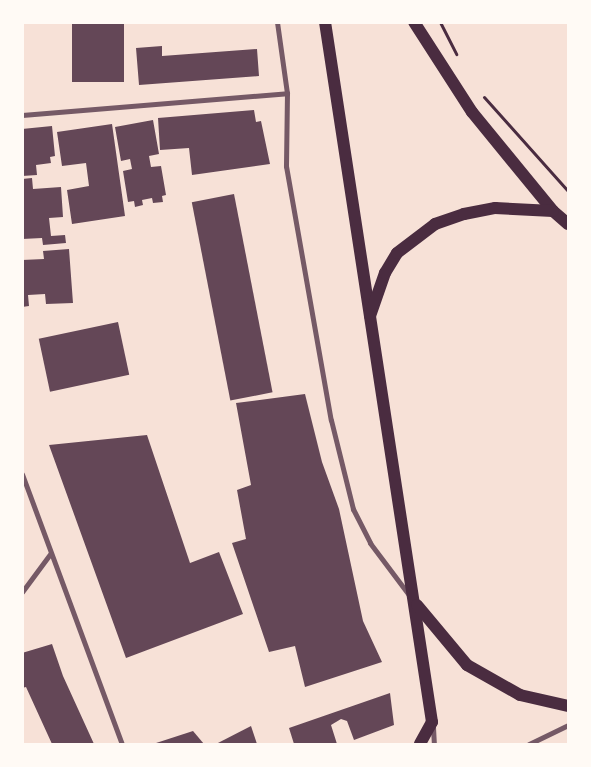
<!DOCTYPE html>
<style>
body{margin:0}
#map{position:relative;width:591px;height:767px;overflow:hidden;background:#f7e1d7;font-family:"Noto Sans",sans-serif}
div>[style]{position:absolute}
.building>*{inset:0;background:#644757;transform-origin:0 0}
.path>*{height:3px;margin:-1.5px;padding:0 1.5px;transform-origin:1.5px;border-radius:1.5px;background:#4a2c40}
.minor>*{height:5px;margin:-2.5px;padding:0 2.5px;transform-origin:2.5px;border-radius:2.5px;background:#755966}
.primary>*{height:12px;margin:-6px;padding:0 6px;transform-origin:6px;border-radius:6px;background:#4a2c40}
span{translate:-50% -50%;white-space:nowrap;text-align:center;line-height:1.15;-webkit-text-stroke:5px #fffaf5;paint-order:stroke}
.frame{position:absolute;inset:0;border:24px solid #fffaf5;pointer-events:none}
</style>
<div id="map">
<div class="building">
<div style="left:72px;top:22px;width:52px;height:60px"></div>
<div style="clip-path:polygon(162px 46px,162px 56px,257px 49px,259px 76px,139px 85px,136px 48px)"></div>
<div style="clip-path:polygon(254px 110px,256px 122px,261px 121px,270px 164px,192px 175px,189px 148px,160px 150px,158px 118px)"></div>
<div style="clip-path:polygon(153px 120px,159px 154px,149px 156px,151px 167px,161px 166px,166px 195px,162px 196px,163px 202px,153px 203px,152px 198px,142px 200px,143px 205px,135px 207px,134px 201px,128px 202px,123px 171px,132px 169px,130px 159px,121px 161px,115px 127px)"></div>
<div style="clip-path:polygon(112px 124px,125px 216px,72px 224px,67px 190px,89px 186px,86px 163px,62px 166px,57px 132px)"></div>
<div style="clip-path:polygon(52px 126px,55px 156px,50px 157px,51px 163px,36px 165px,37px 175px,22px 176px,22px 129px)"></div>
<div style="clip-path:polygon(32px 178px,33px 189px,61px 187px,63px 217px,49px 218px,51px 236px,65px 235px,66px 243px,43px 245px,42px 238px,22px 239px,22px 179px)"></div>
<div style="left:234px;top:194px;width:202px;height:43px;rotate:79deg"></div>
<div style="clip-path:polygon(69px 249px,73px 303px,46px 304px,45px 294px,28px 295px,29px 306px,22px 307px,22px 260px,44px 259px,43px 251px)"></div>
<div style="left:118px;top:322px;width:54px;height:81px;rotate:78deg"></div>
<div style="clip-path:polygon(305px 394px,322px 462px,339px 509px,363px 621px,382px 662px,305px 687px,295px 646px,269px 652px,232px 543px,246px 539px,237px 490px,251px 485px,236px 403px)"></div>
<div style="clip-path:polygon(147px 435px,190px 563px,219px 552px,243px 614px,126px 658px,49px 445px)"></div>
<div style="clip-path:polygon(52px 644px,63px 676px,94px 744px,52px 744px,26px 687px,22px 688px,22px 653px)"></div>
<div style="clip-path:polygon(390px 693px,394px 725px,354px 740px,347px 721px,341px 719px,331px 725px,337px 744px,294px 744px,289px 728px)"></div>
<div style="clip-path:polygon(251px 726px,257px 744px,216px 744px)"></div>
<div style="clip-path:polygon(193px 731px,204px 744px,153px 744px)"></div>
</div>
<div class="path">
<div style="left:440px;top:22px;width:36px;rotate:63deg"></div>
<div style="left:484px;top:97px;width:126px;rotate:48.2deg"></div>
</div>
<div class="minor">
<div style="left:277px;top:22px;width:72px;rotate:82deg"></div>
<div style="left:287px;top:93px;width:73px;rotate:90.8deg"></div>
<div style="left:286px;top:166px;width:258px;rotate:80deg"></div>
<div style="left:331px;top:420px;width:92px;rotate:76.1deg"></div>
<div style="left:353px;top:509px;width:38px;rotate:63deg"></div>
<div style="left:370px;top:543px;width:65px;rotate:53.1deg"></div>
<div style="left:22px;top:115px;width:266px;rotate:-4.7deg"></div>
<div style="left:22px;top:474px;width:288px;rotate:69.7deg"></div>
<div style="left:22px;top:592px;width:47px;rotate:-53.6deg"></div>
<div style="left:433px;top:727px;width:17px;rotate:87deg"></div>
<div style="left:529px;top:744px;width:43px;rotate:-26deg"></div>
</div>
<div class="primary">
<div style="left:325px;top:22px;width:708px;rotate:81.31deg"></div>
<div style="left:432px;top:722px;width:25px;rotate:119deg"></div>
<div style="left:414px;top:22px;width:107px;rotate:57.2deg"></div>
<div style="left:472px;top:112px;width:128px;rotate:50.7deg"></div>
<div style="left:553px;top:211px;width:20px;rotate:41deg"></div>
<div style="left:370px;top:316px;width:46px;rotate:-70.8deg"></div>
<div style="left:385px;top:273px;width:23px;rotate:-59deg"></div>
<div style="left:397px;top:253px;width:48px;rotate:-37.3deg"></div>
<div style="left:435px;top:224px;width:31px;rotate:-19deg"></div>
<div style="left:464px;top:214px;width:32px;rotate:-11deg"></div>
<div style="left:495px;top:208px;width:58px;rotate:3deg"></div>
<div style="left:417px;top:605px;width:78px;rotate:50.2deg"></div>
<div style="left:467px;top:665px;width:61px;rotate:29.5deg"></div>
<div style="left:520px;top:695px;width:49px;rotate:12.9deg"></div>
</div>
<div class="frame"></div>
</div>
